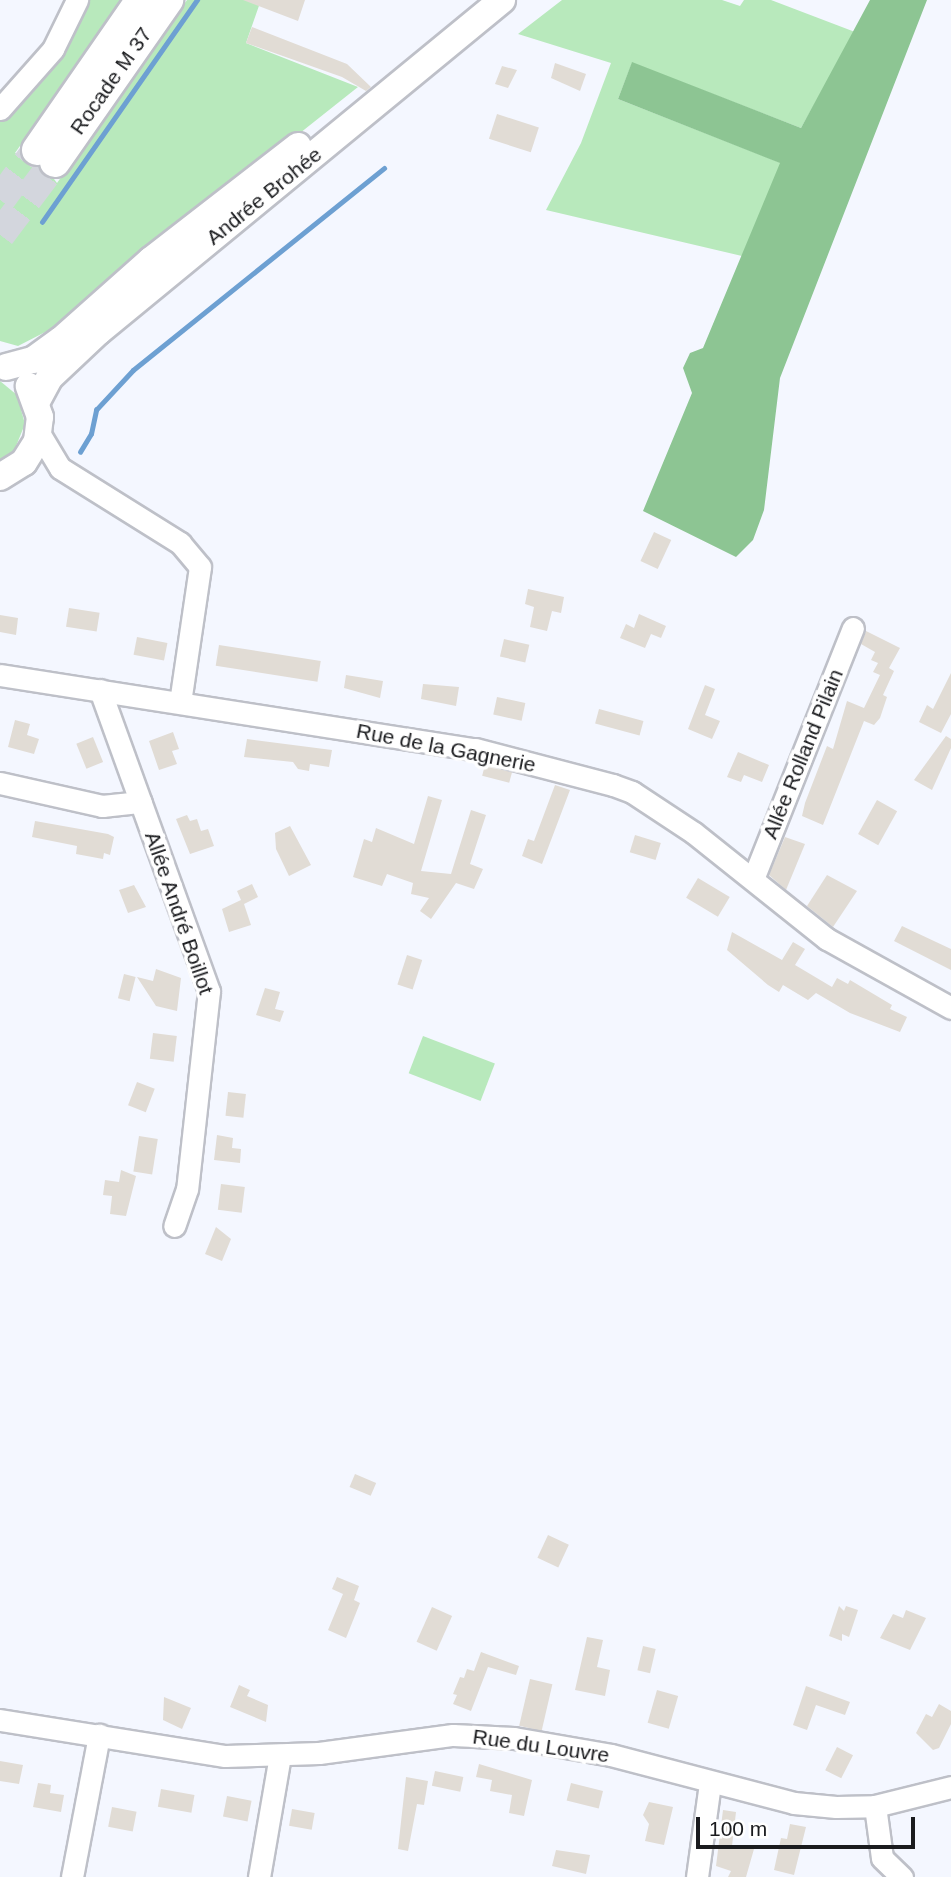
<!DOCTYPE html>
<meta charset="utf-8">
<style>
body{margin:0}
#map{position:relative;width:951px;height:1877px;overflow:hidden;background:#f4f7ff;font-family:Helvetica,sans-serif}
div>[style]{position:absolute}
.green>*{inset:0;background:#b8e9bc;transform-origin:0 0}
.forest>*{inset:0;background:#8dc593}
.stream>*{height:4.5px;margin:-2.25px;padding:0 2.25px;transform-origin:2.25px;border-radius:2.25px;background:#6da0d2}
.building>*{inset:0;background:#e1dcd5;transform-origin:0 0}
.highway-tunnel>*{height:30px;margin-top:-15px;transform-origin:0;background:repeating-linear-gradient(90deg,#d3d6dd 0 30px,transparent 0 45px)}
.roads{filter:drop-shadow(2px 0 #bec0c8) drop-shadow(-2px 0 #bec0c8) drop-shadow(0 2px #bec0c8) drop-shadow(0 -2px #bec0c8)}
.minor>*{height:21px;margin:-10.5px;padding:0 10.5px;transform-origin:10.5px;border-radius:10.5px;background:#fff}
.major>*{height:26px;margin:-13px;padding:0 13px;transform-origin:13px;border-radius:13px;background:#fff}
.highway>*{height:30px;margin:-15px;padding:0 15px;transform-origin:15px;border-radius:15px;background:#fff}
span{translate:-50% -50%;white-space:nowrap;text-align:center;line-height:1.15;-webkit-text-stroke:7px #fff;paint-order:stroke}
.street-label{font-size:21px;color:#1a1b1e}
.scale{position:absolute;left:696px;top:1817px;width:219px;height:32px;box-sizing:border-box;border:4px solid #1a1b1e;border-top:0;padding-left:9px;font-size:21px;line-height:24px;white-space:nowrap;color:#1a1b1e;-webkit-text-stroke:5px #fff;paint-order:stroke}
</style>
<div id="map">
<div class="green">
<div style="clip-path:polygon(81px 0,123px 0,15px 153px,42px 163px,57px 183px,187px 0,261px 0,246px 43px,358px 87px,55px 327px,18px 346px,0 341px,0 119px)"></div>
<div style="clip-path:polygon(562px 0,722px 0,740px 6px,744px 0,771px 0,855px 32px,801px 128px,632px 63px,618px 99px,781px 163px,742px 256px,546px 210px,581px 143px,611px 63px,518px 34px)"></div>
<div style="clip-path:polygon(0 381px,17px 395px,25px 424px,14px 451px,0 460px)"></div>
<div style="left:423px;top:1036px;width:77px;height:40px;rotate:21deg"></div>
</div>
<div class="forest">
<div style="clip-path:polygon(870px 0,927px 0,780px 378px,764px 510px,753px 540px,736px 557px,643px 511px,692px 393px,683px 368px,690px 353px,703px 348px,780px 163px,618px 99px,632px 62px,801px 128px)"></div>
</div>
<div class="stream">
<div style="left:42px;top:222px;width:271px;rotate:-55.1deg"></div>
<div style="left:80px;top:452px;width:21px;rotate:-59deg"></div>
<div style="left:91px;top:434px;width:25px;rotate:-78deg"></div>
<div style="left:96px;top:410px;width:54px;rotate:-47.2deg"></div>
<div style="left:133px;top:370px;width:322px;rotate:-38.8deg"></div>
</div>
<div class="building">
<div style="clip-path:polygon(243px 0,305px 0,298px 21px)"></div>
<div style="clip-path:polygon(252px 27px,347px 64px,371px 87px,366px 91px,342px 77px,246px 43px)"></div>
<div style="clip-path:polygon(555px 63px,586px 74px,580px 91px,551px 78px)"></div>
<div style="clip-path:polygon(502px 66px,517px 70px,508px 88px,495px 84px)"></div>
<div style="left:497px;top:114px;width:44px;height:26px;rotate:18deg"></div>
<div style="left:654px;top:532px;width:19px;height:32px;rotate:25deg"></div>
<div style="clip-path:polygon(528px 589px,564px 597px,561px 613px,552px 611px,547px 631px,530px 627px,534px 607px,525px 604px)"></div>
<div style="left:69px;top:608px;width:31px;height:19px;rotate:9deg"></div>
<div style="clip-path:polygon(639px 614px,666px 626px,661px 638px,651px 634px,645px 648px,620px 638px,626px 624px,634px 628px)"></div>
<div style="clip-path:polygon(0 615px,18px 618px,16px 635px,0 632px)"></div>
<div style="clip-path:polygon(866px 631px,900px 648px,889px 668px,894px 671px,883px 695px,887px 697px,880px 718px,874px 725px,864px 721px,823px 825px,802px 816px,805px 803px,827px 746px,833px 749px,847px 701px,864px 708px,880px 675px,873px 672px,878px 663px,871px 660px,875px 652px,861px 644px)"></div>
<div style="left:137px;top:637px;width:31px;height:18px;rotate:11deg"></div>
<div style="left:504px;top:639px;width:26px;height:18px;rotate:13deg"></div>
<div style="left:219px;top:645px;width:103px;height:21px;rotate:9deg"></div>
<div style="clip-path:polygon(951px 673px,951px 714px,941px 733px,919px 722px,927px 705px,933px 709px)"></div>
<div style="clip-path:polygon(346px 675px,383px 681px,380px 698px,344px 688px)"></div>
<div style="clip-path:polygon(423px 684px,459px 687px,456px 706px,421px 699px)"></div>
<div style="clip-path:polygon(705px 685px,715px 689px,705px 715px,720px 721px,712px 739px,688px 729px)"></div>
<div style="left:497px;top:697px;width:29px;height:18px;rotate:12deg"></div>
<div style="left:599px;top:709px;width:46px;height:15px;rotate:15deg"></div>
<div style="clip-path:polygon(15px 720px,30px 724px,27px 735px,39px 739px,34px 754px,8px 747px)"></div>
<div style="clip-path:polygon(173px 732px,179px 749px,172px 751px,177px 764px,159px 770px,149px 741px)"></div>
<div style="clip-path:polygon(946px 736px,951px 739px,951px 748px,932px 790px,914px 780px)"></div>
<div style="left:93px;top:737px;width:27px;height:18px;rotate:68deg"></div>
<div style="clip-path:polygon(247px 739px,332px 750px,329px 767px,310px 764px,309px 771px,298px 769px,293px 762px,244px 757px)"></div>
<div style="clip-path:polygon(738px 752px,769px 765px,762px 782px,744px 775px,741px 782px,727px 777px)"></div>
<div style="left:485px;top:765px;width:28px;height:11px;rotate:15deg"></div>
<div style="clip-path:polygon(555px 785px,570px 790px,542px 864px,522px 856px,528px 839px,534px 841px)"></div>
<div style="clip-path:polygon(428px 796px,442px 800px,421px 871px,451px 874px,471px 810px,486px 815px,470px 864px,483px 869px,474px 889px,456px 883px,431px 919px,420px 911px,429px 898px,411px 894px,413px 883px,387px 874px,382px 886px,353px 877px,364px 839px,372px 842px,376px 828px,414px 844px)"></div>
<div style="left:877px;top:800px;width:23px;height:39px;rotate:29deg"></div>
<div style="clip-path:polygon(187px 815px,190px 821px,197px 819px,201px 831px,208px 829px,214px 846px,190px 854px,176px 819px)"></div>
<div style="clip-path:polygon(35px 821px,108px 834px,114px 837px,110px 855px,104px 853px,103px 859px,76px 854px,77px 846px,32px 837px)"></div>
<div style="clip-path:polygon(290px 826px,311px 865px,289px 876px,276px 849px,275px 833px)"></div>
<div style="left:635px;top:835px;width:27px;height:18px;rotate:17deg"></div>
<div style="clip-path:polygon(785px 837px,805px 844px,786px 890px,769px 875px)"></div>
<div style="clip-path:polygon(827px 875px,857px 891px,833px 927px,807px 906px)"></div>
<div style="left:698px;top:878px;width:37px;height:23px;rotate:31deg"></div>
<div style="clip-path:polygon(252px 884px,258px 897px,244px 904px,251px 925px,229px 932px,222px 909px,241px 900px,237px 891px)"></div>
<div style="clip-path:polygon(134px 885px,146px 907px,128px 913px,119px 890px)"></div>
<div style="clip-path:polygon(902px 926px,951px 949px,951px 970px,894px 941px)"></div>
<div style="clip-path:polygon(732px 932px,782px 960px,793px 942px,805px 949px,795px 965px,832px 987px,837px 978px,848px 984px,850px 980px,892px 1005px,890px 1009px,907px 1017px,900px 1032px,850px 1013px,816px 993px,808px 1000px,783px 985px,779px 992px,768px 985px,727px 950px)"></div>
<div style="left:407px;top:955px;width:16px;height:31px;rotate:18deg"></div>
<div style="clip-path:polygon(156px 969px,181px 978px,177px 1011px,156px 1006px,137px 977px,153px 981px)"></div>
<div style="left:124px;top:974px;width:12px;height:25px;rotate:14deg"></div>
<div style="clip-path:polygon(265px 988px,280px 992px,275px 1009px,284px 1011px,280px 1022px,256px 1015px)"></div>
<div style="left:153px;top:1033px;width:24px;height:26px;rotate:7deg"></div>
<div style="left:137px;top:1082px;width:19px;height:25px;rotate:21deg"></div>
<div style="left:228px;top:1092px;width:18px;height:24px;rotate:6deg"></div>
<div style="clip-path:polygon(217px 1135px,233px 1138px,232px 1148px,241px 1149px,240px 1163px,214px 1160px)"></div>
<div style="left:139px;top:1136px;width:19px;height:36px;rotate:9deg"></div>
<div style="clip-path:polygon(121px 1170px,136px 1176px,126px 1216px,110px 1214px,112px 1196px,103px 1195px,105px 1180px,119px 1182px)"></div>
<div style="left:221px;top:1184px;width:24px;height:26px;rotate:7deg"></div>
<div style="clip-path:polygon(216px 1227px,231px 1239px,222px 1261px,205px 1254px)"></div>
<div style="left:355px;top:1474px;width:23px;height:14px;rotate:23deg"></div>
<div style="left:548px;top:1535px;width:23px;height:25px;rotate:25deg"></div>
<div style="clip-path:polygon(337px 1577px,359px 1586px,354px 1600px,360px 1603px,346px 1638px,328px 1630px,343px 1594px,332px 1589px)"></div>
<div style="clip-path:polygon(839px 1606px,844px 1611px,846px 1606px,858px 1610px,849px 1637px,842px 1634px,842px 1641px,829px 1636px)"></div>
<div style="left:432px;top:1607px;width:22px;height:38px;rotate:24deg"></div>
<div style="clip-path:polygon(906px 1610px,926px 1618px,910px 1650px,880px 1638px,893px 1614px,903px 1618px)"></div>
<div style="clip-path:polygon(587px 1637px,603px 1640px,597px 1667px,610px 1670px,605px 1696px,575px 1690px)"></div>
<div style="left:643px;top:1646px;width:13px;height:25px;rotate:13deg"></div>
<div style="clip-path:polygon(481px 1652px,519px 1666px,516px 1675px,488px 1667px,471px 1711px,453px 1704px,457px 1695px,453px 1694px,460px 1677px,464px 1678px,467px 1669px,474px 1671px)"></div>
<div style="left:530px;top:1679px;width:23px;height:48px;rotate:13deg"></div>
<div style="clip-path:polygon(239px 1685px,250px 1690px,247px 1696px,268px 1705px,266px 1722px,230px 1707px)"></div>
<div style="clip-path:polygon(806px 1686px,850px 1702px,845px 1715px,816px 1705px,807px 1730px,793px 1725px)"></div>
<div style="left:657px;top:1690px;width:22px;height:34px;rotate:16deg"></div>
<div style="clip-path:polygon(164px 1697px,191px 1708px,182px 1729px,163px 1720px)"></div>
<div style="clip-path:polygon(939px 1704px,951px 1711px,951px 1724px,939px 1748px,933px 1750px,916px 1733px,926px 1714px,932px 1717px)"></div>
<div style="left:837px;top:1747px;width:18px;height:26px;rotate:27deg"></div>
<div style="clip-path:polygon(0 1761px,23px 1765px,19px 1784px,0 1781px)"></div>
<div style="clip-path:polygon(479px 1764px,532px 1780px,524px 1816px,509px 1813px,512px 1795px,490px 1791px,492px 1780px,476px 1777px)"></div>
<div style="left:435px;top:1771px;width:29px;height:15px;rotate:12deg"></div>
<div style="clip-path:polygon(406px 1777px,428px 1781px,424px 1805px,417px 1804px,408px 1851px,398px 1849px)"></div>
<div style="clip-path:polygon(38px 1783px,51px 1785px,50px 1793px,64px 1795px,61px 1812px,33px 1807px)"></div>
<div style="left:571px;top:1783px;width:33px;height:18px;rotate:14deg"></div>
<div style="left:161px;top:1789px;width:34px;height:18px;rotate:10deg"></div>
<div style="left:227px;top:1796px;width:25px;height:21px;rotate:11deg"></div>
<div style="clip-path:polygon(649px 1802px,673px 1807px,664px 1845px,645px 1841px,649px 1824px,643px 1815px)"></div>
<div style="left:112px;top:1807px;width:25px;height:20px;rotate:11deg"></div>
<div style="left:292px;top:1809px;width:23px;height:17px;rotate:10deg"></div>
<div style="clip-path:polygon(723px 1810px,736px 1812px,732px 1846px,754px 1849px,746px 1877px,728px 1877px,731px 1871px,716px 1866px)"></div>
<div style="clip-path:polygon(790px 1824px,806px 1827px,794px 1875px,774px 1870px,781px 1838px,787px 1839px)"></div>
<div style="clip-path:polygon(556px 1850px,590px 1855px,586px 1874px,552px 1866px)"></div>
</div>
<div class="highway-tunnel">
<div style="left:0;top:200px;width:62px;rotate:-53.5deg"></div>
<div style="left:0;top:235px;width:91px;rotate:-53deg"></div>
</div>
<div class="roads">
<div class="minor">
<div style="left:0;top:109px;width:80px;rotate:-48.5deg"></div>
<div style="left:53px;top:49px;width:55px;rotate:-63.9deg"></div>
<div style="left:39px;top:433px;width:41px;rotate:59deg"></div>
<div style="left:60px;top:468px;width:142px;rotate:32deg"></div>
<div style="left:180px;top:543px;width:31px;rotate:50deg"></div>
<div style="left:200px;top:567px;width:136px;rotate:98.4deg"></div>
<div style="left:0;top:675px;width:481px;rotate:8.9deg"></div>
<div style="left:475px;top:749px;width:143px;rotate:14.6deg"></div>
<div style="left:613px;top:785px;width:20px;rotate:20deg"></div>
<div style="left:632px;top:792px;width:74px;rotate:33.5deg"></div>
<div style="left:694px;top:833px;width:170px;rotate:38.6deg"></div>
<div style="left:827px;top:939px;width:142px;rotate:29.1deg"></div>
<div style="left:100px;top:690px;width:320px;rotate:70.1deg"></div>
<div style="left:209px;top:991px;width:199px;rotate:96.3deg"></div>
<div style="left:187px;top:1189px;width:39px;rotate:109deg"></div>
<div style="left:0;top:783px;width:105px;rotate:12.7deg"></div>
<div style="left:102px;top:806px;width:39px;rotate:-6deg"></div>
<div style="left:753px;top:879px;width:270px;rotate:-68.3deg"></div>
<div style="left:0;top:1720px;width:228px;rotate:9.1deg"></div>
<div style="left:225px;top:1756px;width:94px;rotate:-1.8deg"></div>
<div style="left:319px;top:1753px;width:135px;rotate:-7.7deg"></div>
<div style="left:453px;top:1735px;width:61px;rotate:2.8deg"></div>
<div style="left:514px;top:1738px;width:98px;rotate:9.9deg"></div>
<div style="left:611px;top:1755px;width:189px;rotate:14.7deg"></div>
<div style="left:794px;top:1803px;width:42px;rotate:5.4deg"></div>
<div style="left:836px;top:1807px;width:39px;rotate:-1deg"></div>
<div style="left:875px;top:1806px;width:78px;rotate:-14deg"></div>
<div style="left:875px;top:1806px;width:52px;rotate:82.3deg"></div>
<div style="left:882px;top:1858px;width:28px;rotate:44deg"></div>
<div style="left:72px;top:1877px;width:145px;rotate:-79.2deg"></div>
<div style="left:259px;top:1877px;width:124px;rotate:-80.2deg"></div>
<div style="left:697px;top:1877px;width:95px;rotate:-82.1deg"></div>
</div>
<div class="major">
<div style="left:6px;top:367px;width:28px;rotate:-15deg"></div>
<div style="left:33px;top:360px;width:34px;rotate:-36deg"></div>
<div style="left:61px;top:340px;width:120px;rotate:-41.6deg"></div>
<div style="left:151px;top:260px;width:186px;rotate:-37.8deg"></div>
<div style="left:37px;top:401px;width:26px;rotate:-62deg"></div>
<div style="left:49px;top:378px;width:67px;rotate:-43.2deg"></div>
<div style="left:98px;top:332px;width:523px;rotate:-39.41deg"></div>
<div style="left:0;top:477px;width:28px;rotate:-32deg"></div>
<div style="left:24px;top:462px;width:25px;rotate:-58deg"></div>
<div style="left:37px;top:441px;width:24px;rotate:-83deg"></div>
<div style="left:40px;top:417px;width:33px;rotate:-110deg"></div>
</div>
<div class="highway">
<div style="left:37px;top:150px;width:183px;rotate:-55.3deg"></div>
<div style="left:55px;top:162px;width:198px;rotate:-55.1deg"></div>
</div>
</div>
<div class="street-label">
<span style="left:111px;top:81px;rotate:-55deg">Rocade M 37</span>
<span style="left:264px;top:196px;rotate:-39deg">Andrée Brohée</span>
<span style="left:446px;top:748px;rotate:11deg">Rue de la Gagnerie</span>
<span style="left:803px;top:754px;rotate:-68deg">Allée Rolland Pilain</span>
<span style="left:179px;top:913px;rotate:71deg">Allée André Boillot</span>
<span style="left:541px;top:1746px;rotate:8deg">Rue du Louvre</span>
</div>
<div class="scale">100 m</div>
</div>
